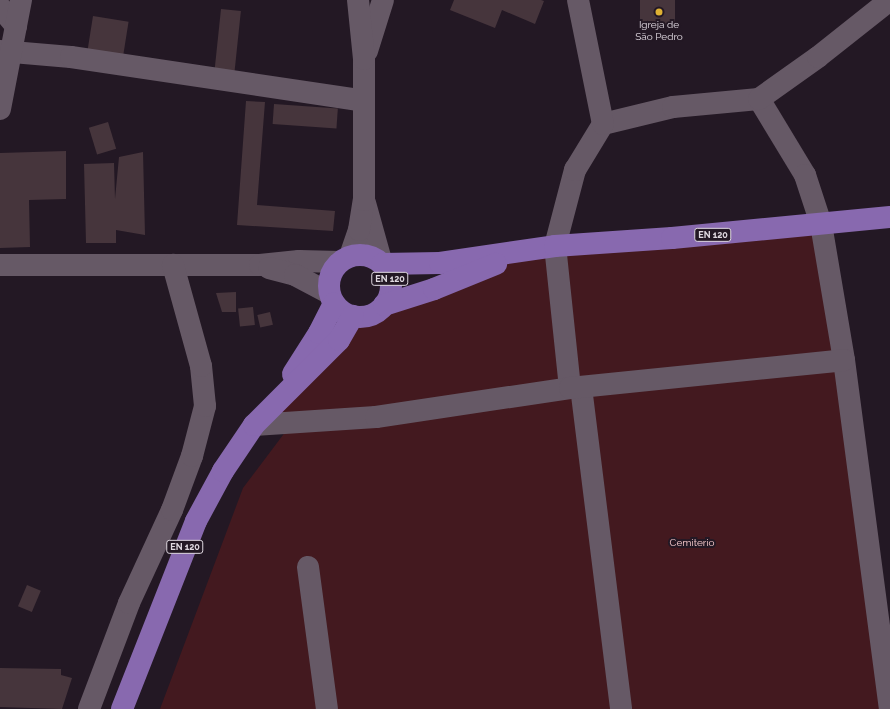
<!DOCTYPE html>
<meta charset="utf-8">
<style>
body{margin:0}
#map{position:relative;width:890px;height:709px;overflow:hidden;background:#231824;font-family:Raleway,sans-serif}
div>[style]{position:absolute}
.green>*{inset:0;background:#43191f}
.building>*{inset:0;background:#46353c;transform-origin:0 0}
.minor>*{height:22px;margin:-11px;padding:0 11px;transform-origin:11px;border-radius:11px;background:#665966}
.major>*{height:22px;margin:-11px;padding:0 11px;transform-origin:11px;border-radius:11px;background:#8869af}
.major>.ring{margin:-11px;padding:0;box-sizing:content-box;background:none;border:22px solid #8869af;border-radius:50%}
.dots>*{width:11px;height:11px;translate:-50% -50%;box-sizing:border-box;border:2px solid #231824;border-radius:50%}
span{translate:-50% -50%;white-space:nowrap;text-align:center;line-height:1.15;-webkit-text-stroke:4px #231824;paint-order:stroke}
.shield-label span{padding:1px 3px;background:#231824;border:1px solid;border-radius:3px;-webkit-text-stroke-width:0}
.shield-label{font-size:9px;color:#e0d9e1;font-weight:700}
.poi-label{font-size:10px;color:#e0d9e1}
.park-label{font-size:10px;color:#f9cbce}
</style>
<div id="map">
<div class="green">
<div style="clip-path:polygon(821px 224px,883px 709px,160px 709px,243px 488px,292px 423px,254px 425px,353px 316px,364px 316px,375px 313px,384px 305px,536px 249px)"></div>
</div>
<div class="building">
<div style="clip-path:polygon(454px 0,541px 0,544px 1px,535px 24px,502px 10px,495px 28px,450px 10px)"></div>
<div style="left:640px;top:0;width:35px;height:27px"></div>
<div style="left:221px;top:9px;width:20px;height:61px;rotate:6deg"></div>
<div style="left:93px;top:16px;width:36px;height:34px;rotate:9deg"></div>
<div style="clip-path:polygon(246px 101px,265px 102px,257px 205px,335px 211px,333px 231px,237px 225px)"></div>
<div style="left:274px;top:104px;width:64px;height:20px;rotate:4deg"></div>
<div style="left:108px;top:122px;width:28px;height:20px;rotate:73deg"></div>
<div style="clip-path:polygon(66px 151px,66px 199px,29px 200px,30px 247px,0 248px,0 153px)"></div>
<div style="clip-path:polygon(143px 152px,145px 235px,116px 230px,116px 243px,86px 243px,84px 164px,114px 163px,115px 199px,119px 157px)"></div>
<div style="clip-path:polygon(236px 292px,236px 312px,222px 312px,216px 293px)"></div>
<div style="left:253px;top:307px;width:18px;height:15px;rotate:84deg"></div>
<div style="left:270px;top:312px;width:13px;height:13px;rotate:77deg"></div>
<div style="left:27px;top:585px;width:15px;height:23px;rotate:23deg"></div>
<div style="clip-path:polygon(0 668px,61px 669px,61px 675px,72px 678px,62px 709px,0 707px)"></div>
</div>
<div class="minor">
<div style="left:0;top:7px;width:25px;rotate:50deg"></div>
<div style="left:0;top:51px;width:71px;rotate:4.8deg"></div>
<div style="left:71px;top:57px;width:296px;rotate:8.5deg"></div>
<div style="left:367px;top:51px;width:53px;rotate:-72.6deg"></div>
<div style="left:759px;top:99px;width:89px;rotate:58.8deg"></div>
<div style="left:805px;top:175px;width:52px;rotate:71.9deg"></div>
<div style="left:821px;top:224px;width:138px;rotate:80.4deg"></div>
<div style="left:844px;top:360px;width:352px;rotate:82.5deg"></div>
<div style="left:0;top:109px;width:111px;rotate:-79.1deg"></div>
<div style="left:603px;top:124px;width:72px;rotate:-13.7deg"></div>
<div style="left:673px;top:107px;width:86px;rotate:-5.3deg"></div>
<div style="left:759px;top:99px;width:72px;rotate:-35.4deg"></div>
<div style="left:818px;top:57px;width:92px;rotate:-38.4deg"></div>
<div style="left:365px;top:203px;width:63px;rotate:74.4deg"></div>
<div style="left:350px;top:256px;width:28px;rotate:-71deg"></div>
<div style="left:359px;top:230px;width:30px;rotate:-81deg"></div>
<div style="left:364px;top:200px;width:141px;rotate:-90deg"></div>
<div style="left:364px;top:59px;width:59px;rotate:-95.8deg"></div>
<div style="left:0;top:265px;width:260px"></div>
<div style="left:260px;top:265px;width:39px;rotate:-6deg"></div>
<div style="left:299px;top:261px;width:41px;rotate:1.4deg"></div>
<div style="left:269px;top:268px;width:27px;rotate:15deg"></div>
<div style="left:295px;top:275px;width:38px;rotate:28deg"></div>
<div style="left:581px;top:387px;width:324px;rotate:82.9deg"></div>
<div style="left:570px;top:388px;width:143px;rotate:-96deg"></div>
<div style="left:555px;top:246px;width:79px;rotate:-75.3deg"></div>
<div style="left:575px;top:170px;width:54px;rotate:-58.7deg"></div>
<div style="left:603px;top:124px;width:126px;rotate:-101.4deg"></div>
<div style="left:254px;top:425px;width:122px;rotate:-3.8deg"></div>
<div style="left:376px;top:417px;width:196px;rotate:-8.5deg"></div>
<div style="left:570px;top:388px;width:275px;rotate:-5.8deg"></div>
<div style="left:308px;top:567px;width:143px;rotate:82.4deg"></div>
<div style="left:89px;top:709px;width:113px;rotate:-69.3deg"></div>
<div style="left:129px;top:603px;width:102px;rotate:-65.2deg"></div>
<div style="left:172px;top:510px;width:58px;rotate:-69.7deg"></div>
<div style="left:192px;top:456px;width:52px;rotate:-75.4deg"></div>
<div style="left:205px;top:406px;width:40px;rotate:-95.7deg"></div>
<div style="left:201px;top:366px;width:105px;rotate:-105.5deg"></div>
</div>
<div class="major">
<div class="ring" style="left:329px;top:255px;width:40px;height:40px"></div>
<div style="left:382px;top:264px;width:58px;rotate:-1deg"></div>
<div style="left:440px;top:263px;width:116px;rotate:-8.4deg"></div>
<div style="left:555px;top:246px;width:117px;rotate:-3.9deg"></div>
<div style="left:672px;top:238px;width:219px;rotate:-5.5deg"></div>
<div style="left:384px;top:305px;width:52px;rotate:-17.7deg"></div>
<div style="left:434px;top:289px;width:67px;rotate:-22deg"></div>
<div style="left:293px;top:374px;width:49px;rotate:-57.6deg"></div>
<div style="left:319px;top:333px;width:33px;rotate:-63deg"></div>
<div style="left:122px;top:709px;width:202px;rotate:-68.5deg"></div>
<div style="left:196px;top:521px;width:57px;rotate:-61.6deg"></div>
<div style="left:223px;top:471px;width:55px;rotate:-56deg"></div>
<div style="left:254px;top:425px;width:120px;rotate:-45deg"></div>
<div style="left:339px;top:340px;width:28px;rotate:-60deg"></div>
</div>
<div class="dots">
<div style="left:659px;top:12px;background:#deb133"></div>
</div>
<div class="shield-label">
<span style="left:713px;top:235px">EN 120</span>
<span style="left:390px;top:279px">EN 120</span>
<span style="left:185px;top:547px">EN 120</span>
</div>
<div class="poi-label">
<span style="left:659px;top:30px">Igreja de<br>São Pedro</span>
</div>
<div class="park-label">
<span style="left:692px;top:543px">Cemiterio</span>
</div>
</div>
